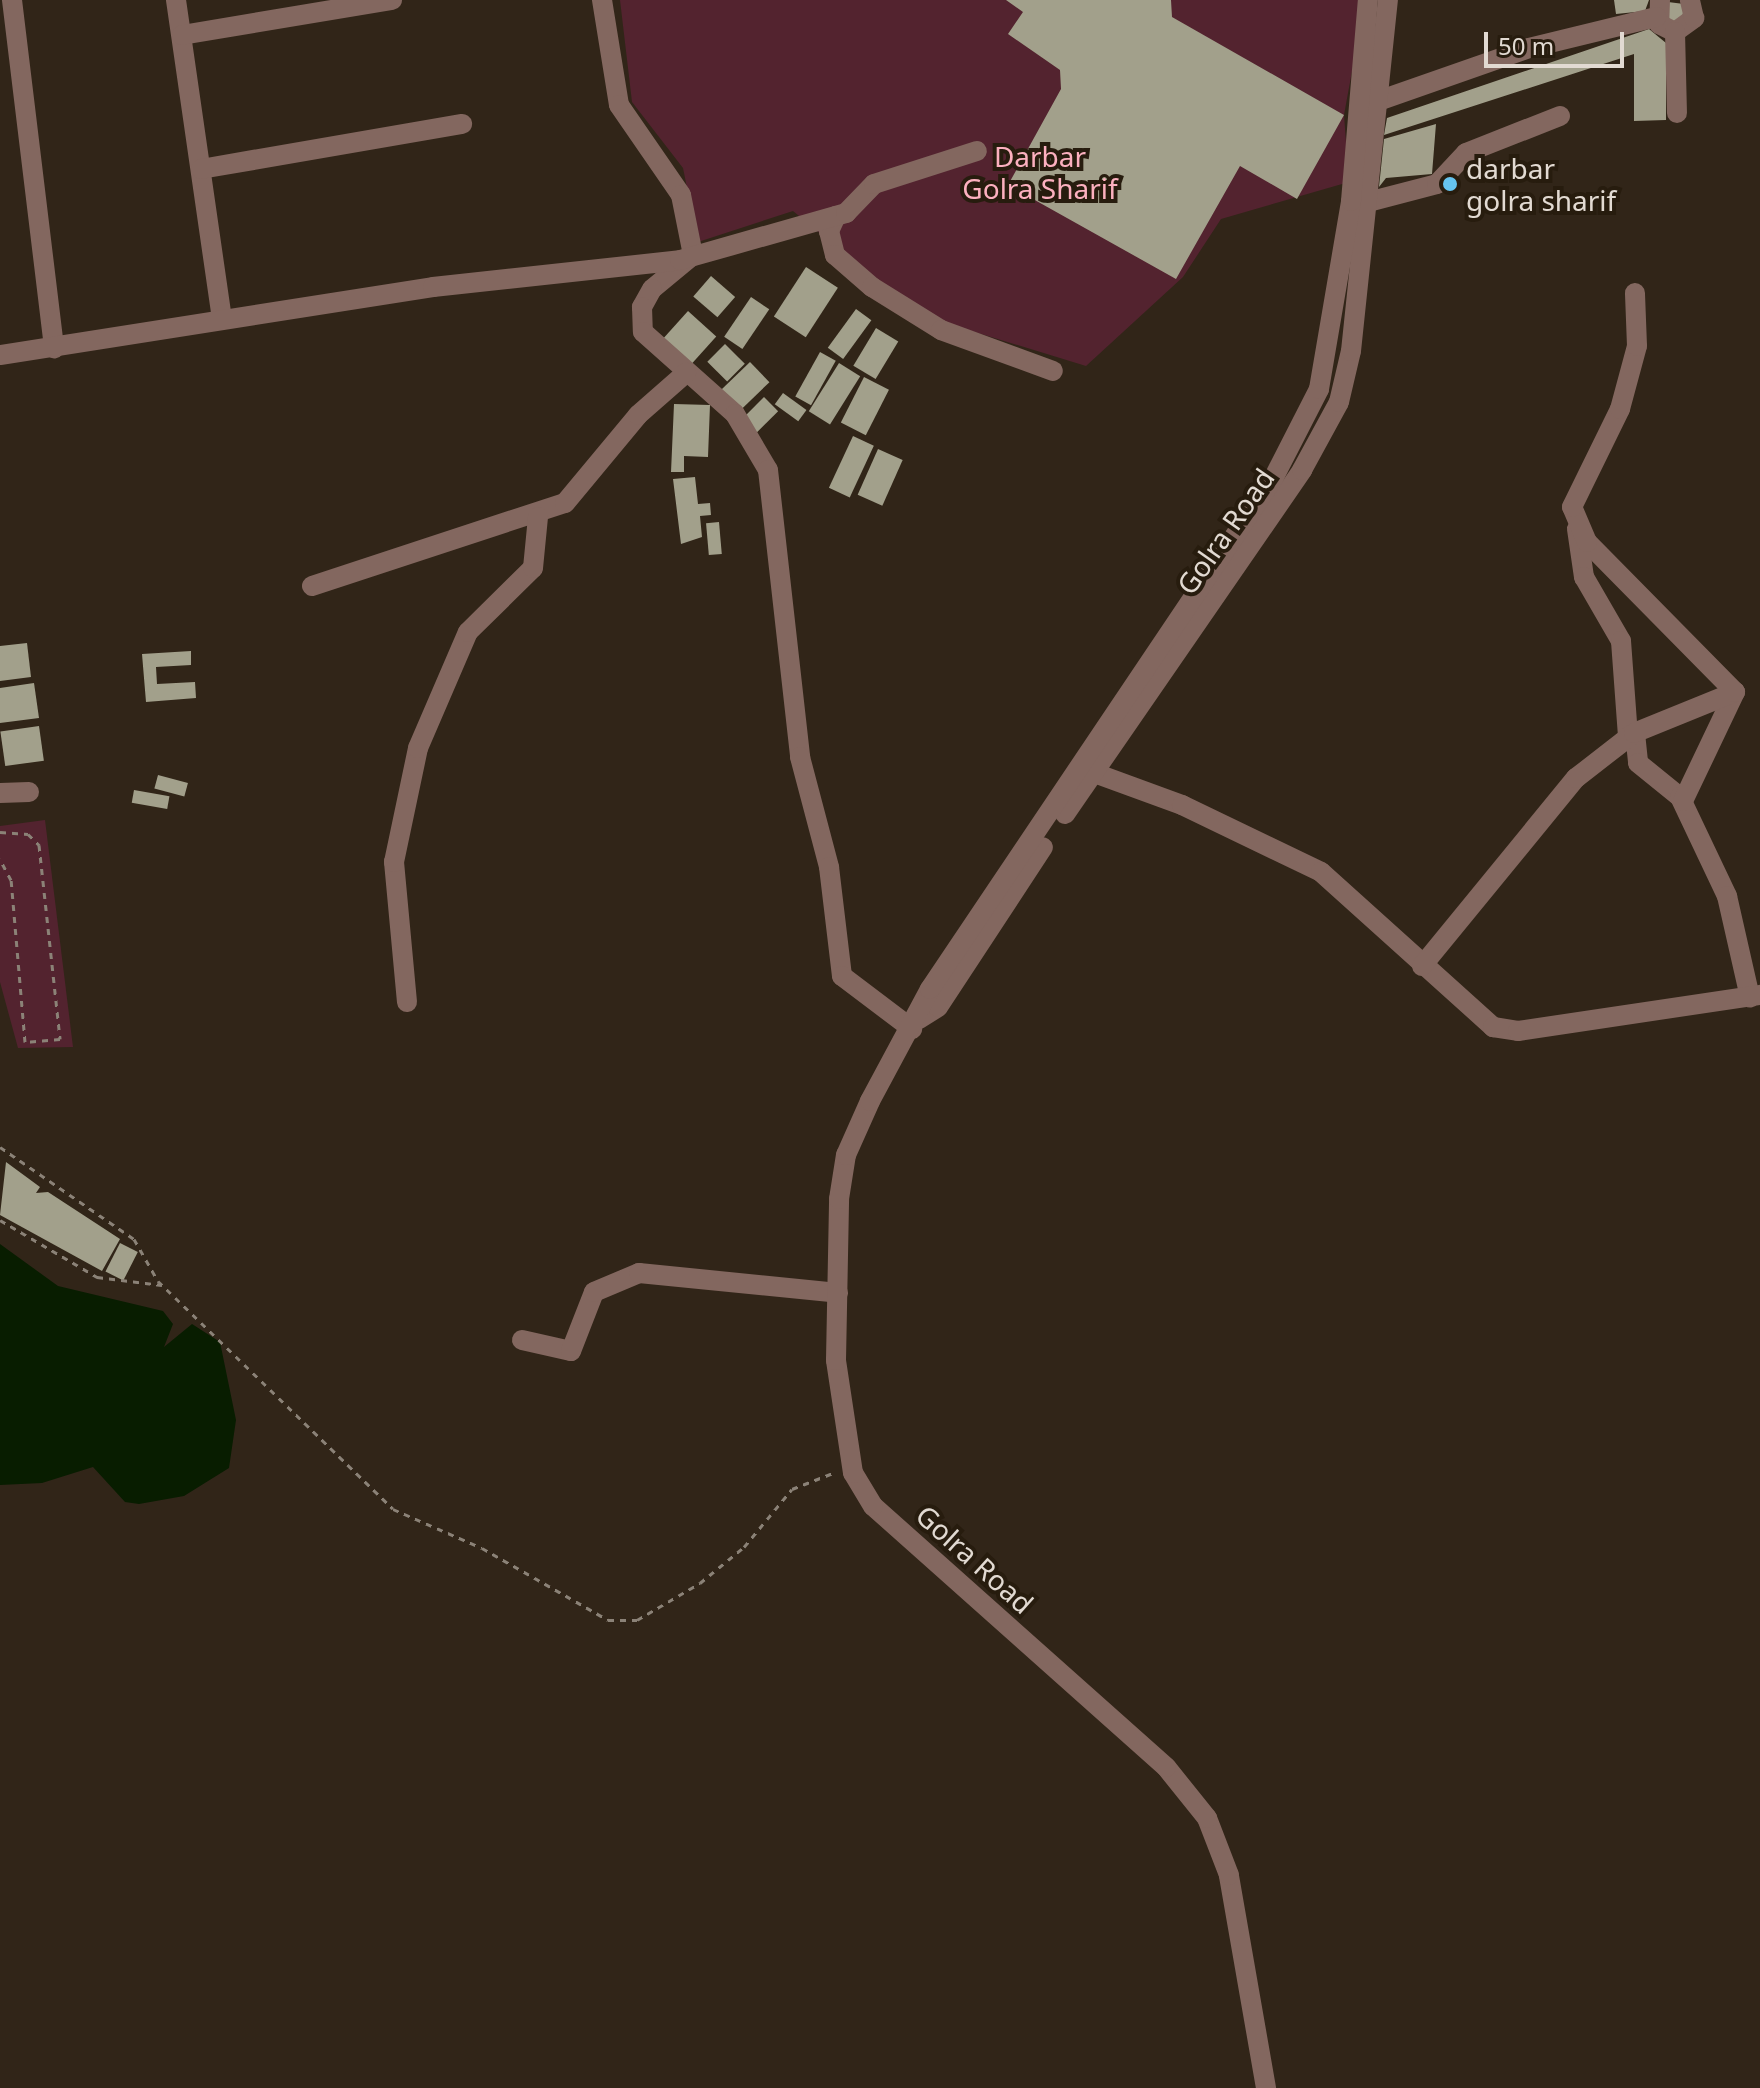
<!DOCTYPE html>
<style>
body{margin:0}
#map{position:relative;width:1760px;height:2088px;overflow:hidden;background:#312518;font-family:"Noto Sans",sans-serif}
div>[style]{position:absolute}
.green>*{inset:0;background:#53232f}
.water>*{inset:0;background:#081d00}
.building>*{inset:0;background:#a2a08b;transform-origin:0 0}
.path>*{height:3px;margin-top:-1.5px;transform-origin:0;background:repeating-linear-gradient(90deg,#8b8277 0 6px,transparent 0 12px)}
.minor>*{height:20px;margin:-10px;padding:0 10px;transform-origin:10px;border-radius:10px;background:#83675f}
.dots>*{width:22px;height:22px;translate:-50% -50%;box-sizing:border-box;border:4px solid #271c0e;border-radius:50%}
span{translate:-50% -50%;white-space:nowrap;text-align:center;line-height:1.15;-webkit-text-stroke:8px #271c0e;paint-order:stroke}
.park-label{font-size:28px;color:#fcb0bf}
.poi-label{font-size:28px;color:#e2dad2}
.left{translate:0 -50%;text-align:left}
.street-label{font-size:28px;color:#e2dad2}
.scale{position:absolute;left:1484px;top:32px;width:140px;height:36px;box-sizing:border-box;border:4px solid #e2dad2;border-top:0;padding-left:10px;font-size:24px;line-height:28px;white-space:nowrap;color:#e2dad2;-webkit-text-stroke:6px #271c0e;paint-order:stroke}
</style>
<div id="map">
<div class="green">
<div style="clip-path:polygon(620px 0,1365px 0,1344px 115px,1349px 182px,1221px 219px,1183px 277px,1086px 366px,919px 315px,793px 211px,698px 242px,683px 168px,632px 102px)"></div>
<div style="clip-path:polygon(45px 820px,73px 1047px,18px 1048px,0 982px,0 826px)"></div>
</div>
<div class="water">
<div style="clip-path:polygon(0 1244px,58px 1286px,163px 1311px,173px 1324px,164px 1347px,192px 1324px,220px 1342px,236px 1420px,229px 1468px,184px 1496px,139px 1504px,125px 1502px,93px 1467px,42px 1483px,0 1485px)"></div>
</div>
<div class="building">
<div style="clip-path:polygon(1006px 0,1171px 0,1172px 17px,1344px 115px,1297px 199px,1240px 166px,1176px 279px,1008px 185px,1061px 89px,1060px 70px,1008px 34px,1023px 12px)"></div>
<div style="clip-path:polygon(1614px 0,1649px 0,1645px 11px,1616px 14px)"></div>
<div style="clip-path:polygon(1668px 2px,1684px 4px,1682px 22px,1667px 23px)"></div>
<div style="clip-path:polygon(1649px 29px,1666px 43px,1666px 120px,1634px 121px,1634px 54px,1384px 135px,1387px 118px)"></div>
<div style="clip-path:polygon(1436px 124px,1432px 174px,1386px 178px,1379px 187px,1384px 139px)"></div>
<div style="left:806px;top:267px;width:38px;height:59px;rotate:33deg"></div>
<div style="left:711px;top:276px;width:32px;height:27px;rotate:41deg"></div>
<div style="left:751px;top:297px;width:22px;height:48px;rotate:34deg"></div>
<div style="left:856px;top:309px;width:19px;height:48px;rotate:36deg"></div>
<div style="left:688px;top:311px;width:38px;height:43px;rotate:42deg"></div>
<div style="left:876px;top:328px;width:26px;height:44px;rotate:31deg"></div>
<div style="left:725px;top:344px;width:28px;height:25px;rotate:45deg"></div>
<div style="left:820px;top:352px;width:18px;height:51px;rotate:29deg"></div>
<div style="left:750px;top:362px;width:28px;height:44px;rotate:46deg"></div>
<div style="left:839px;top:363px;width:25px;height:57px;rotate:32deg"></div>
<div style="left:864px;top:377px;width:28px;height:51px;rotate:27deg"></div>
<div style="left:783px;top:393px;width:29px;height:14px;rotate:36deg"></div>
<div style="left:764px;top:397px;width:20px;height:31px;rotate:45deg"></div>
<div style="clip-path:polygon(674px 404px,710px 405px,708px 457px,684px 456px,684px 472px,671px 472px)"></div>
<div style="left:853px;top:436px;width:23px;height:57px;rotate:25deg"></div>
<div style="left:878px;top:449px;width:27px;height:50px;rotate:24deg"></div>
<div style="clip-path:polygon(695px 477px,698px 504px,710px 503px,711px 515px,700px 516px,702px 537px,681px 544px,673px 479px)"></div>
<div style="left:719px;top:522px;width:32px;height:13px;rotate:85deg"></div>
<div style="clip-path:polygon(27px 643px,31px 677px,0 681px,0 646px)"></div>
<div style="clip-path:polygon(191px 651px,191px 665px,156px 667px,157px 684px,195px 682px,196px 698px,146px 702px,142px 654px)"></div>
<div style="clip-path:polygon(34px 683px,39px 718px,0 723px,0 688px)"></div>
<div style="left:39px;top:726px;width:35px;height:39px;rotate:82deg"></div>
<div style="left:158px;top:775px;width:31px;height:14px;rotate:15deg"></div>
<div style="left:134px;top:790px;width:36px;height:13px;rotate:10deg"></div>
<div style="clip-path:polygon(6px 1162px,40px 1187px,36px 1193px,48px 1192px,120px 1239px,102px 1271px,0 1215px)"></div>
<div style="left:120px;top:1243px;width:20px;height:32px;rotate:27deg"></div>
</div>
<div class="path">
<div style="left:0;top:832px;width:28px;rotate:4deg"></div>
<div style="left:28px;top:834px;width:16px;rotate:45deg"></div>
<div style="left:39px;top:845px;width:195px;rotate:83.8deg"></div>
<div style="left:60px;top:1039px;width:35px;rotate:175deg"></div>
<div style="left:25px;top:1042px;width:163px;rotate:-94.9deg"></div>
<div style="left:11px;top:880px;width:24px;rotate:-118deg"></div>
<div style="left:0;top:1147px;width:163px;rotate:34.5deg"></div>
<div style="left:134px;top:1239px;width:48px;rotate:60.3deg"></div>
<div style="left:158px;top:1281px;width:327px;rotate:44.1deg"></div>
<div style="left:393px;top:1509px;width:97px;rotate:23.7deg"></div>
<div style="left:482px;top:1548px;width:145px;rotate:29.7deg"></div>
<div style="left:608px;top:1620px;width:29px"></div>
<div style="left:637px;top:1620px;width:73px;rotate:-30.4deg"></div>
<div style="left:700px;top:1583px;width:57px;rotate:-39.3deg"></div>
<div style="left:744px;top:1547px;width:75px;rotate:-50.4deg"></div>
<div style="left:792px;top:1489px;width:44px;rotate:-21.3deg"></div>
<div style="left:0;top:1220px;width:113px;rotate:30.4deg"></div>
<div style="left:97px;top:1277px;width:65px;rotate:7deg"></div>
</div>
<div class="minor">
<div style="left:12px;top:0;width:351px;rotate:83.1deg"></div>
<div style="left:176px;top:0;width:323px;rotate:81.8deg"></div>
<div style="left:602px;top:0;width:106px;rotate:80.8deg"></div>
<div style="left:619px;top:105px;width:109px;rotate:55.4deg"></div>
<div style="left:681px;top:195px;width:61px;rotate:78.7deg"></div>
<div style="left:693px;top:255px;width:53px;rotate:140.3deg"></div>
<div style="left:652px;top:289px;width:21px;rotate:119deg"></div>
<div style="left:642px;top:307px;width:25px;rotate:88deg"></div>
<div style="left:643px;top:332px;width:123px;rotate:41.7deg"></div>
<div style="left:735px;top:414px;width:65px;rotate:59.5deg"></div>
<div style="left:768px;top:470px;width:289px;rotate:83.6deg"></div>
<div style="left:800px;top:757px;width:114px;rotate:75.2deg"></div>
<div style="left:829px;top:867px;width:110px;rotate:83.2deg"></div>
<div style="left:842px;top:976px;width:88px;rotate:37.1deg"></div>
<div style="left:1660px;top:0;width:24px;rotate:92deg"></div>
<div style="left:1659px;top:24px;width:18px;rotate:27deg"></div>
<div style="left:1675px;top:32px;width:24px;rotate:-36deg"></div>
<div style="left:1694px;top:18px;width:18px;rotate:-103deg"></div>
<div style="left:1675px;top:32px;width:81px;rotate:88.6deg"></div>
<div style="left:182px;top:35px;width:213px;rotate:-9.5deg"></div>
<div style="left:1378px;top:101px;width:160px;rotate:-19.3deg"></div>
<div style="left:1529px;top:48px;width:131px;rotate:-13.7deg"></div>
<div style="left:201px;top:169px;width:265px;rotate:-9.8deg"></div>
<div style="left:1368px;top:202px;width:71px;rotate:-14.6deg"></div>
<div style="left:1437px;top:184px;width:42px;rotate:-46.9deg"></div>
<div style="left:1466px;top:153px;width:101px;rotate:-21.5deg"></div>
<div style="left:836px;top:216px;width:17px;rotate:115deg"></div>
<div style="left:829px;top:231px;width:25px;rotate:76deg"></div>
<div style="left:835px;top:255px;width:49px;rotate:40.9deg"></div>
<div style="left:872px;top:287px;width:81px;rotate:31.9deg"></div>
<div style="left:941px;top:330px;width:119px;rotate:20.1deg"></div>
<div style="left:0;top:355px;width:438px;rotate:-8.9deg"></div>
<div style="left:433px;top:287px;width:248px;rotate:-6.2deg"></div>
<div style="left:680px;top:260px;width:173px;rotate:-15.8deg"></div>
<div style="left:846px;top:213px;width:40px;rotate:-46deg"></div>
<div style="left:874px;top:184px;width:108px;rotate:-17.8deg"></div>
<div style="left:1577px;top:529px;width:49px;rotate:81.7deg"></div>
<div style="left:1584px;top:577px;width:74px;rotate:60deg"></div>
<div style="left:1621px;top:641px;width:96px;rotate:85.8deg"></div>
<div style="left:312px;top:586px;width:266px;rotate:-18.2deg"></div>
<div style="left:565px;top:503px;width:114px;rotate:-50.3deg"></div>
<div style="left:638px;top:415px;width:64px;rotate:-41.2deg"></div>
<div style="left:1635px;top:733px;width:30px;rotate:84deg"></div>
<div style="left:1638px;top:763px;width:54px;rotate:39deg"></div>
<div style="left:1680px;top:797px;width:110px;rotate:64.6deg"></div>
<div style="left:1727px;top:896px;width:104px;rotate:77.2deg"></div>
<div style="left:1081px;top:768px;width:108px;rotate:20.1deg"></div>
<div style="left:1182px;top:805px;width:154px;rotate:25.7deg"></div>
<div style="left:1321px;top:872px;width:232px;rotate:42deg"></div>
<div style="left:1493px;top:1027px;width:25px;rotate:9deg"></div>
<div style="left:1518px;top:1031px;width:245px;rotate:-8.5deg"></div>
<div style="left:0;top:793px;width:29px;rotate:-2deg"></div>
<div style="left:1683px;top:801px;width:121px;rotate:-64.5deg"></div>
<div style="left:1065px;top:814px;width:418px;rotate:-55.4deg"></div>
<div style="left:1302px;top:470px;width:77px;rotate:-61.4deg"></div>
<div style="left:1339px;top:402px;width:52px;rotate:-76.8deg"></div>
<div style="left:1351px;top:351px;width:353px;rotate:-84deg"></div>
<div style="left:1422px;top:966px;width:243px;rotate:-50.7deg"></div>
<div style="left:1576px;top:778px;width:73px;rotate:-37.8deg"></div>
<div style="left:1634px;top:733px;width:109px;rotate:-22.1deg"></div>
<div style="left:1735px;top:692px;width:211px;rotate:-134.6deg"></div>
<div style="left:1587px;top:542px;width:38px;rotate:-113deg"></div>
<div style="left:1572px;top:507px;width:109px;rotate:-63.9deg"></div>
<div style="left:1620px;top:409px;width:65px;rotate:-74.9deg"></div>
<div style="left:1637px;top:346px;width:53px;rotate:-92.2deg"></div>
<div style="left:407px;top:1002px;width:141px;rotate:-95.3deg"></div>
<div style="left:394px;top:862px;width:116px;rotate:-78.1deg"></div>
<div style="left:418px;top:748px;width:126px;rotate:-66.7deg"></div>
<div style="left:468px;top:632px;width:91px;rotate:-44.6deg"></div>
<div style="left:533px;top:568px;width:51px;rotate:-84.4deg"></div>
<div style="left:919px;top:1019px;width:22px;rotate:-32deg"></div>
<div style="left:938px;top:1007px;width:191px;rotate:-56.7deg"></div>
<div style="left:522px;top:1340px;width:50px;rotate:12.7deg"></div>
<div style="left:571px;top:1351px;width:63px;rotate:-68.7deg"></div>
<div style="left:594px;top:1292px;width:49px;rotate:-22.9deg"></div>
<div style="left:639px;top:1273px;width:200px;rotate:5.7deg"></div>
<div style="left:1266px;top:2088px;width:216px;rotate:-99.9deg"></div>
<div style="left:1229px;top:1875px;width:61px;rotate:-111.1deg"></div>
<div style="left:1207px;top:1818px;width:65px;rotate:-128.8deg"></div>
<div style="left:1166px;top:1767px;width:392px;rotate:-138.3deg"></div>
<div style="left:873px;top:1506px;width:39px;rotate:-121deg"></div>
<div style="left:853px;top:1473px;width:114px;rotate:-98.6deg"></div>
<div style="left:836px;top:1360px;width:161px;rotate:-88.9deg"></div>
<div style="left:839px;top:1199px;width:45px;rotate:-81deg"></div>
<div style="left:846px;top:1155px;width:59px;rotate:-66deg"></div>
<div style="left:870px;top:1101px;width:127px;rotate:-61.8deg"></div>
<div style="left:930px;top:989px;width:615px;rotate:-56.08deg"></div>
<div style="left:1273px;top:479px;width:101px;rotate:-62.9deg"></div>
<div style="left:1319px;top:389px;width:191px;rotate:-80.3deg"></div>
<div style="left:1351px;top:201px;width:202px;rotate:-85.2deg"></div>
</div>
<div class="dots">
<div style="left:1450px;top:184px;background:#66c4ef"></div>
</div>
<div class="park-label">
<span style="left:1040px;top:172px">Darbar<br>Golra Sharif</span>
</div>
<div class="poi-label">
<span class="left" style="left:1466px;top:184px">darbar<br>golra sharif</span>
</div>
<div class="street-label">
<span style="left:1225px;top:531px;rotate:-55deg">Golra Road</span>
<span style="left:975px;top:1559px;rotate:42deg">Golra Road</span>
</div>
<div class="scale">50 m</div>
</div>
